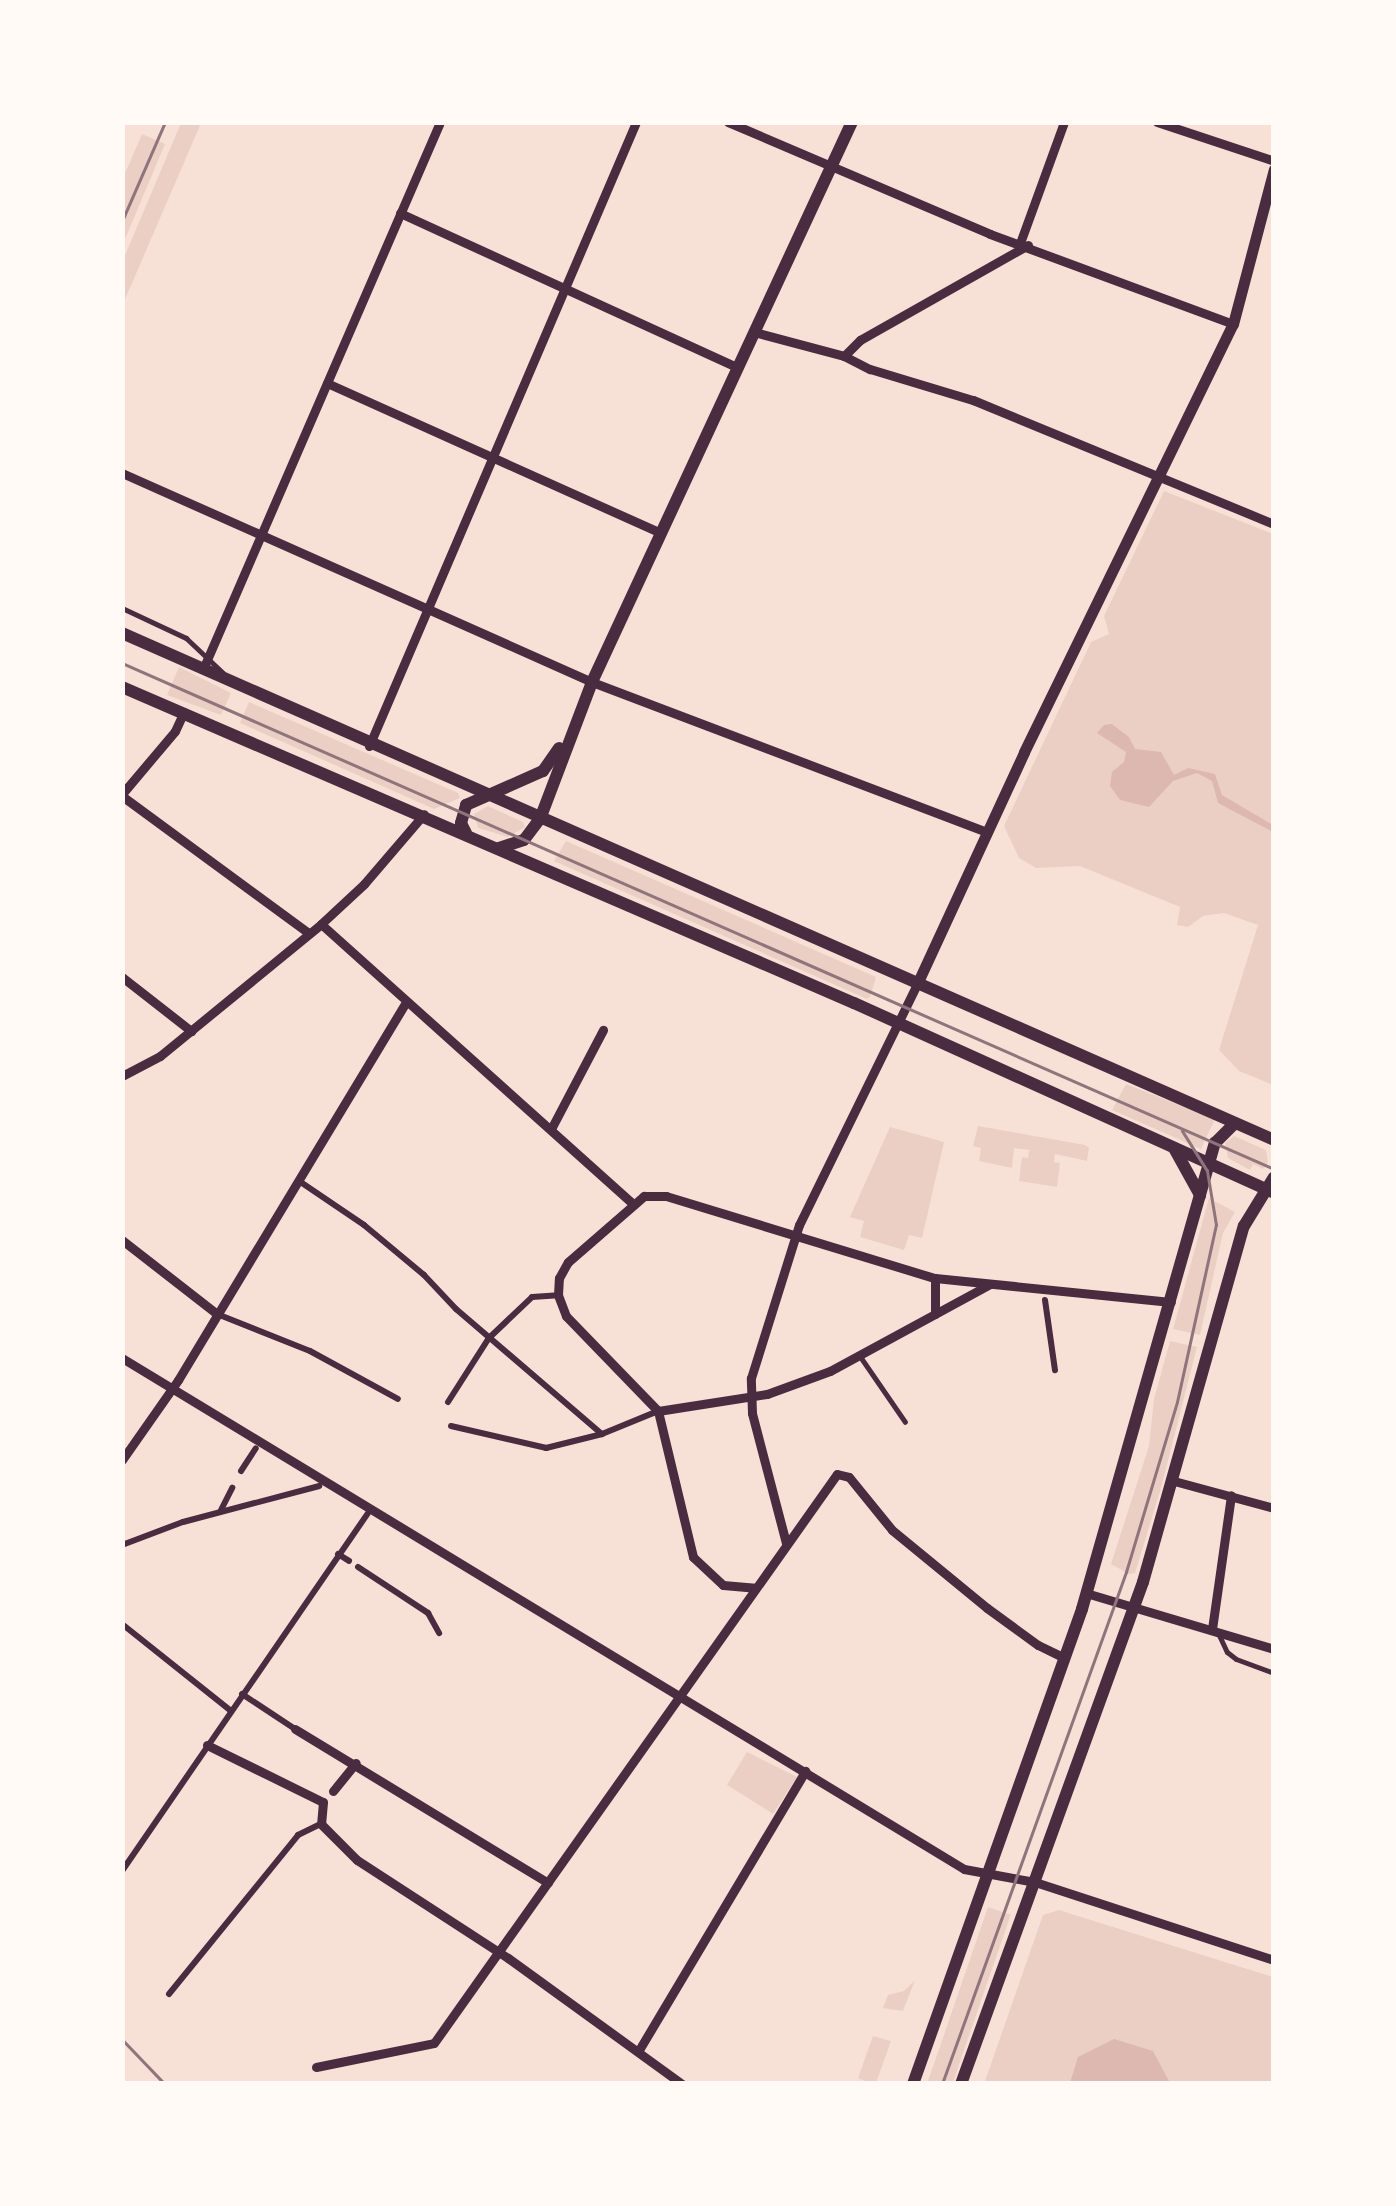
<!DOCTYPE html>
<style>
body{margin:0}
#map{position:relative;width:1396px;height:2206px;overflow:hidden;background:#f7e1d7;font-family:Manrope,sans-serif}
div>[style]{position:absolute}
.green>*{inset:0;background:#ebcfc5;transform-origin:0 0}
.water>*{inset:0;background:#dcb8b0}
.service>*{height:5px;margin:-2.5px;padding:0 2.5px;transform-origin:2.5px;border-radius:2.5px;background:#4a2c40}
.pedestrian>*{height:6px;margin:-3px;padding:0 3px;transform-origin:3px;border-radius:3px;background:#4a2c40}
.minor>*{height:9px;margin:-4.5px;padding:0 4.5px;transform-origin:4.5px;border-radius:4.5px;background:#4a2c40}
.tertiary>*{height:11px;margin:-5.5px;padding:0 5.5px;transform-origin:5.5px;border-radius:5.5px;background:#4a2c40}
.secondary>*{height:12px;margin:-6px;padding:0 6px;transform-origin:6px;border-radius:6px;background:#4a2c40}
.tram>*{height:2.5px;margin:-1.25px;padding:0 1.25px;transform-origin:1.25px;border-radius:1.25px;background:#8f747c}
span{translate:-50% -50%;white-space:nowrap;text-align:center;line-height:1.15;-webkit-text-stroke:8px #fffaf5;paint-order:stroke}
.frame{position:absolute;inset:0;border:125px solid #fffaf5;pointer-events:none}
</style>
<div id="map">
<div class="green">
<div style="clip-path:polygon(181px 123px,201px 123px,123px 304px,123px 260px)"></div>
<div style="clip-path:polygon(142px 134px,165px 144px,123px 244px,123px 178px)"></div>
<div style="clip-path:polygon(1164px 491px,1273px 534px,1273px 1085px,1239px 1071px,1219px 1050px,1258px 925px,1224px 913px,1203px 916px,1188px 927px,1177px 925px,1180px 907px,1080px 866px,1036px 868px,1019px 858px,1004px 826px,1091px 642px,1109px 634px,1104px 616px)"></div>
<div style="clip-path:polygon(179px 667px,231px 693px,221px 715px,167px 695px)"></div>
<div style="clip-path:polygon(249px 702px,458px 793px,460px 798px,434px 809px,240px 723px)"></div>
<div style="clip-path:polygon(488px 806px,523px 822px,525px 827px,508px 837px,478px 828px,474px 814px)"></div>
<div style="clip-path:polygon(566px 841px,876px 977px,870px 997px,867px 999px,554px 861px)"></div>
<div style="clip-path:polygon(1126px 1084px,1215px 1119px,1201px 1149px,1112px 1110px)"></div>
<div style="clip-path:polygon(978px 1126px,1085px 1145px,1089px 1148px,1087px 1161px,1055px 1154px,1054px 1162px,1060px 1163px,1057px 1187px,1019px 1181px,1022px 1157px,1028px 1158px,1029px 1150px,1014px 1148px,1012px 1168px,979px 1161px,981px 1148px,973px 1146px)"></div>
<div style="clip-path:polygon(890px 1127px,944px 1142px,922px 1238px,909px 1235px,904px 1250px,860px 1237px,864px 1221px,850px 1217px)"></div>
<div style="clip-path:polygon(1234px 1136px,1266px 1150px,1268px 1162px,1263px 1169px,1253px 1164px,1250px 1170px,1228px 1158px,1225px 1143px)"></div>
<div style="clip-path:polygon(1209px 1198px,1235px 1212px,1223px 1233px,1200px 1335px,1173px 1329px)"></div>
<div style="clip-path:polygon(1170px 1341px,1197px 1347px,1161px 1488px,1135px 1573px,1129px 1574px,1111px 1564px,1149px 1446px,1154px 1399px)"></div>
<div style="clip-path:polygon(747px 1752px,797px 1777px,773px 1814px,727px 1785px)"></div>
<div style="left:988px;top:1907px;width:24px;height:187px;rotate:19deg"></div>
<div style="clip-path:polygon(1059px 1910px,1273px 1977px,1273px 2083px,984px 2084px,1043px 1915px)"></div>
<div style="clip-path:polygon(915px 1980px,903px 2011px,883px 2008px,888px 1995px,904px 1991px)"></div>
<div style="clip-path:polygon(873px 2036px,891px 2041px,876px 2083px,869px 2083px,858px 2078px)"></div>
</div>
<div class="water">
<div style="clip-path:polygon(1112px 724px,1129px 737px,1135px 749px,1161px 752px,1174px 775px,1188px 768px,1215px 774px,1222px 795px,1273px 825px,1273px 832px,1218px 803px,1212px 781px,1197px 773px,1173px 781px,1149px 807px,1120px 800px,1110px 786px,1112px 772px,1124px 762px,1126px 752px,1097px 733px,1104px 725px)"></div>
<div style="clip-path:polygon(1114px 2039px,1153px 2051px,1170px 2083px,1070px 2083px,1078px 2057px)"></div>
</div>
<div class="service">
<div style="left:122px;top:608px;width:71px;rotate:25.1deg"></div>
<div style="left:186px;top:638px;width:51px;rotate:43.4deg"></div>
<div style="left:859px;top:1355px;width:81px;rotate:55.5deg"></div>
<div style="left:1218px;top:1633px;width:21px;rotate:65deg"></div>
<div style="left:1227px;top:1652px;width:11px;rotate:38deg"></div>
<div style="left:1236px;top:1659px;width:40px;rotate:20.2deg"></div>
</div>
<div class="pedestrian">
<div style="left:302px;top:1183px;width:75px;rotate:34.1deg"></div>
<div style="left:364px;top:1225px;width:78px;rotate:39.8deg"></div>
<div style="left:424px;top:1275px;width:47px;rotate:46.7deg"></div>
<div style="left:456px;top:1309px;width:192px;rotate:40.6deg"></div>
<div style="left:1045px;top:1300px;width:71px;rotate:81.9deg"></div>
<div style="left:217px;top:1314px;width:100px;rotate:21.7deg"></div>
<div style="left:310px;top:1351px;width:100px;rotate:28.6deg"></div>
<div style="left:448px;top:1402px;width:76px;rotate:-57.4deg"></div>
<div style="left:489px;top:1338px;width:59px;rotate:-43.6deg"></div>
<div style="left:532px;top:1297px;width:26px;rotate:-4deg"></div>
<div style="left:451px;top:1426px;width:98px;rotate:13deg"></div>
<div style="left:546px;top:1448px;width:58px;rotate:-14deg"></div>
<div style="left:602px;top:1434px;width:61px;rotate:-22.3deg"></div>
<div style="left:241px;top:1471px;width:27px;rotate:-57deg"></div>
<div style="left:221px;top:1510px;width:25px;rotate:-63deg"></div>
<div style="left:122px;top:1545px;width:65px;rotate:-20.7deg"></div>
<div style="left:183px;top:1522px;width:141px;rotate:-14.8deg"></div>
<div style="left:338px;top:1554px;width:13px;rotate:32deg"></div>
<div style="left:358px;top:1567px;width:84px;rotate:33.3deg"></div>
<div style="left:428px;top:1613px;width:23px;rotate:61deg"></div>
<div style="left:122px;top:1624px;width:139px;rotate:38.6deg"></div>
<div style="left:242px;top:1694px;width:64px;rotate:33.4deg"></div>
<div style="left:122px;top:1871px;width:434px;rotate:-55.5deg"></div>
<div style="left:169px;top:1994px;width:205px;rotate:-50.9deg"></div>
<div style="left:298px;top:1835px;width:25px;rotate:-26deg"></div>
</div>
<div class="minor">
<div style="left:728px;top:122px;width:285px;rotate:23.1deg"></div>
<div style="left:990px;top:234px;width:259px;rotate:20.3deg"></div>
<div style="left:1157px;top:122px;width:123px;rotate:18.4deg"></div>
<div style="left:400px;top:213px;width:371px;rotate:24.6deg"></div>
<div style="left:1020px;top:243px;width:129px;rotate:-70deg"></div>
<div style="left:754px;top:332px;width:93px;rotate:14.9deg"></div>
<div style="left:844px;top:356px;width:29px;rotate:27deg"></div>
<div style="left:870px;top:369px;width:108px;rotate:16.8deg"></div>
<div style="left:973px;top:400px;width:326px;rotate:22.4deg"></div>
<div style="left:844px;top:356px;width:23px;rotate:-45deg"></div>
<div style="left:860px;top:340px;width:193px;rotate:-29.5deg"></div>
<div style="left:327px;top:383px;width:364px;rotate:24.2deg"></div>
<div style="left:122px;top:473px;width:514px;rotate:23.97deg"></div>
<div style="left:592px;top:682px;width:423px;rotate:20.8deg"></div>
<div style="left:203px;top:669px;width:596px;rotate:-66.57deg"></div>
<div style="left:369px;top:746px;width:679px;rotate:-66.83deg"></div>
<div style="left:122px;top:794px;width:82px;rotate:-49.9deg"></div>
<div style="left:175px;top:731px;width:21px;rotate:-65deg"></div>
<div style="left:122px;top:796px;width:230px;rotate:36.3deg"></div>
<div style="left:321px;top:924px;width:418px;rotate:41.9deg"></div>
<div style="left:122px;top:977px;width:88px;rotate:38deg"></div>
<div style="left:122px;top:1076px;width:43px;rotate:-27.8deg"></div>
<div style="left:160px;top:1056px;width:208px;rotate:-39.3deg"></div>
<div style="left:321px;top:924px;width:59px;rotate:-42.9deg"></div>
<div style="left:364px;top:884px;width:92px;rotate:-49.4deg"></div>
<div style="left:551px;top:1129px;width:112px;rotate:-62.3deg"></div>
<div style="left:122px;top:1240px;width:120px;rotate:37.9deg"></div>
<div style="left:935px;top:1278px;width:36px;rotate:90deg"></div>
<div style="left:122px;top:1358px;width:985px;rotate:31.25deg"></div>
<div style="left:964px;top:1869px;width:72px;rotate:10.4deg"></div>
<div style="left:1035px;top:1882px;width:251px;rotate:18.1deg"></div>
<div style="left:658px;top:1411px;width:132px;rotate:-134.1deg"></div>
<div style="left:566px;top:1316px;width:22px;rotate:-111deg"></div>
<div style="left:558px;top:1295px;width:17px;rotate:-87deg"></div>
<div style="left:559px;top:1278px;width:18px;rotate:-61deg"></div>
<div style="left:568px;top:1262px;width:101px;rotate:-41deg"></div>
<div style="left:644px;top:1196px;width:22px"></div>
<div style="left:666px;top:1196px;width:281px;rotate:17deg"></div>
<div style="left:935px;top:1278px;width:237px;rotate:5.8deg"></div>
<div style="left:658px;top:1411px;width:110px;rotate:-8.9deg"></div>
<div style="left:767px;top:1394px;width:67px;rotate:-20.1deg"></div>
<div style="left:830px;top:1371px;width:182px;rotate:-28.5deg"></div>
<div style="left:658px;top:1411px;width:150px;rotate:76.5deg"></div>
<div style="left:693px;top:1557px;width:41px;rotate:43deg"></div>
<div style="left:723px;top:1585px;width:32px;rotate:5deg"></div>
<div style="left:122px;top:1460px;width:98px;rotate:-55deg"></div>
<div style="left:178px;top:1380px;width:441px;rotate:-58.9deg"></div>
<div style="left:1174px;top:1481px;width:104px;rotate:15.1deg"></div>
<div style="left:786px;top:1543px;width:134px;rotate:-104.7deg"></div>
<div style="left:752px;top:1413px;width:35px;rotate:-92deg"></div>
<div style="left:751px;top:1378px;width:160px;rotate:-72.6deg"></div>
<div style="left:799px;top:1225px;width:268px;rotate:-63.9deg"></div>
<div style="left:1086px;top:1593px;width:196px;rotate:16.6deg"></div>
<div style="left:1212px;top:1629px;width:135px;rotate:-81.9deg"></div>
<div style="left:295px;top:1729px;width:296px;rotate:31.3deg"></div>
<div style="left:207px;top:1745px;width:129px;rotate:26.2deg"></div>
<div style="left:333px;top:1791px;width:36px;rotate:-51deg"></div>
<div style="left:323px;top:1802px;width:22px;rotate:95deg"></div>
<div style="left:321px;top:1824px;width:51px;rotate:45deg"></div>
<div style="left:357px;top:1860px;width:180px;rotate:33deg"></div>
<div style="left:508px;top:1958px;width:215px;rotate:35.9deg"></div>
<div style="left:639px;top:2050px;width:325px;rotate:-59.2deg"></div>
<div style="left:316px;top:2067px;width:120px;rotate:-11.5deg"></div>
<div style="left:434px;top:2043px;width:697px;rotate:-54.69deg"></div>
<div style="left:837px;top:1474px;width:12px;rotate:14deg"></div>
<div style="left:849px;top:1477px;width:68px;rotate:50.9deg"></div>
<div style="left:892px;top:1530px;width:123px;rotate:39.4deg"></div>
<div style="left:987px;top:1608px;width:63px;rotate:36deg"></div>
<div style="left:1038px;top:1645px;width:30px;rotate:26deg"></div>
</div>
<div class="tertiary">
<div style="left:917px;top:984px;width:255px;rotate:-65.2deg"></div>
<div style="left:1024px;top:752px;width:476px;rotate:-64deg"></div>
<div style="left:1233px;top:324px;width:160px;rotate:-75.2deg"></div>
</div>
<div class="secondary">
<div style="left:122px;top:633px;width:1259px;rotate:23.75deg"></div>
<div style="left:122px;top:687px;width:797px;rotate:23.35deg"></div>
<div style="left:854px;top:1003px;width:461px;rotate:24.3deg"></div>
<div style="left:466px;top:833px;width:11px;rotate:-117deg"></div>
<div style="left:461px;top:823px;width:19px;rotate:-74deg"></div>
<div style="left:466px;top:805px;width:84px;rotate:-23.8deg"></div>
<div style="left:543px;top:771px;width:28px;rotate:-55deg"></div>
<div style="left:499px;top:848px;width:26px;rotate:-18deg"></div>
<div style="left:524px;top:840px;width:26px;rotate:-53deg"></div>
<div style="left:540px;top:819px;width:147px;rotate:-69.2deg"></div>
<div style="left:592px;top:682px;width:617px;rotate:-65.1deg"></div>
<div style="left:1174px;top:1148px;width:54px;rotate:61deg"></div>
<div style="left:913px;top:2084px;width:504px;rotate:-70.41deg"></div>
<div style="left:1082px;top:1609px;width:485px;rotate:-74.1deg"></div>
<div style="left:1215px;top:1143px;width:28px;rotate:-45deg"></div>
<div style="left:961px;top:2084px;width:534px;rotate:-70.07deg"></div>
<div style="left:1143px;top:1582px;width:370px;rotate:-74.2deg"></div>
<div style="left:1244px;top:1226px;width:57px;rotate:-58.5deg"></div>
</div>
<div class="tram">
<div style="left:122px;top:221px;width:108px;rotate:-66.5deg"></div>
<div style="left:122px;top:663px;width:1258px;rotate:23.71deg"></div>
<div style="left:122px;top:2039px;width:62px;rotate:46.3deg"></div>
<div style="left:942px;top:2084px;width:544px;rotate:-70.23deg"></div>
<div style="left:1126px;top:1572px;width:177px;rotate:-73.3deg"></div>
<div style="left:1177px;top:1402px;width:181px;rotate:-77.6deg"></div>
<div style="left:1216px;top:1225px;width:55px;rotate:-99.5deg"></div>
<div style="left:1207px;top:1171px;width:47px;rotate:-122deg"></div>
</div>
<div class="frame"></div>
</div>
